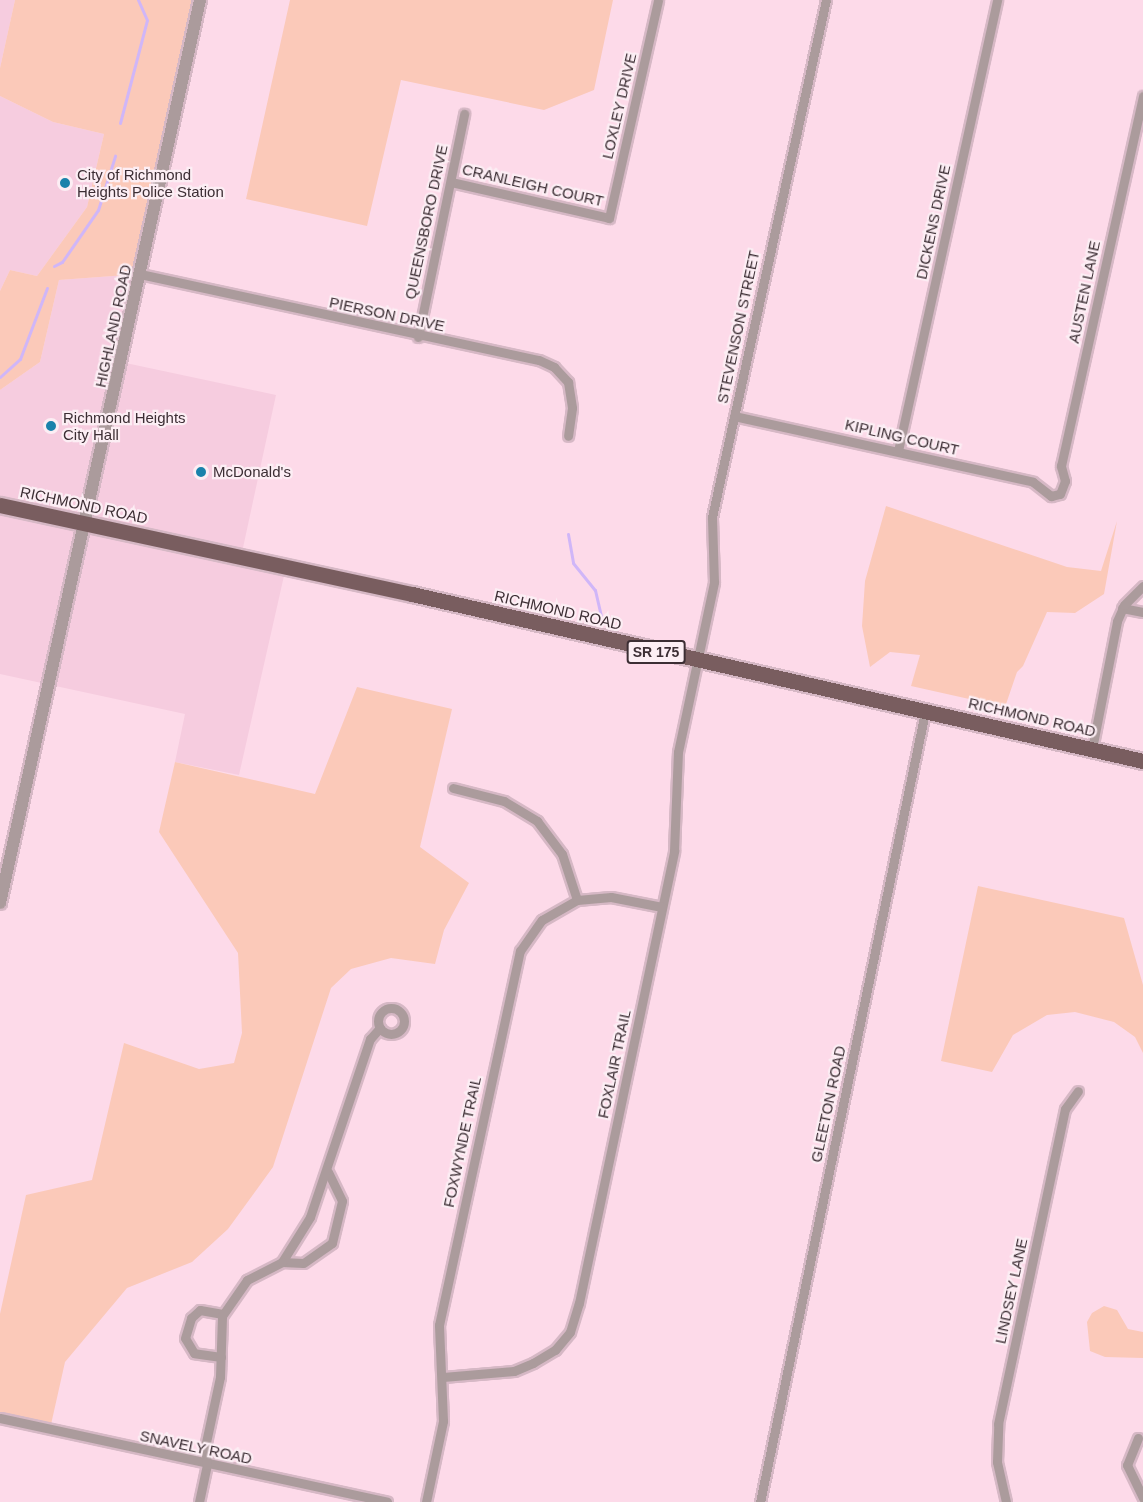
<!DOCTYPE html>
<style>
body{margin:0}
#map{position:relative;width:1143px;height:1502px;overflow:hidden;background:#fddae9;font-family:Arial,sans-serif}
div>[style]{position:absolute}
.built>*{inset:0;background:#f6ccdf}
.green>*{inset:0;background:#fbc9b9}
.stream>*{height:3px;margin:-1.5px;padding:0 1.5px;transform-origin:1.5px;border-radius:1.5px;background:#d0b6f8}
.roads{filter:drop-shadow(2px 0 #d6b8c5) drop-shadow(-2px 0 #d6b8c5) drop-shadow(0 2px #d6b8c5) drop-shadow(0 -2px #d6b8c5)}
.minor>*{height:9px;margin:-4.5px;padding:0 4.5px;transform-origin:4.5px;border-radius:4.5px;background:#ab9b9c}
.minor>.ring{margin:-4.5px;padding:0;box-sizing:content-box;background:none;border:9px solid #ab9b9c;border-radius:50%}
.tertiary>*{height:12px;margin:-6px;padding:0 6px;transform-origin:6px;border-radius:6px;background:#ab9b9c}
.primary>*{height:15px;margin:-7.5px;padding:0 7.5px;transform-origin:7.5px;border-radius:7.5px;background:#795d5f}
.dots>*{width:16px;height:16px;translate:-50% -50%;box-sizing:border-box;border:3px solid #fceef4;border-radius:50%}
span{translate:-50% -50%;white-space:nowrap;text-align:center;line-height:1.15;-webkit-text-stroke:4.5px #fceef4;paint-order:stroke}
.shield-label span{padding:2px 4px;background:#fceef4;border:2px solid;border-radius:4px;-webkit-text-stroke-width:0}
.shield-label{font-size:14px;color:#3c2e34;font-weight:700}
.street-label{font-size:15px;color:#3c2e34}
.poi-label{font-size:15px;color:#3c2e34}
.left{translate:0 -50%;text-align:left}
</style>
<div id="map">
<div class="built">
<div style="clip-path:polygon(0 0,15px 0,0 68px)"></div>
<div style="clip-path:polygon(0 96px,53px 122px,104px 134px,87px 207px,37px 276px,10px 270px,0 291px)"></div>
<div style="clip-path:polygon(140px 274px,121px 362px,276px 395px,241px 557px,286px 567px,239px 775px,175px 762px,185px 714px,0 674px,0 390px,40px 362px,59px 280px)"></div>
</div>
<div class="green">
<div style="clip-path:polygon(15px 0,200px 0,140px 274px,59px 280px,40px 362px,0 390px,0 291px,10px 270px,37px 276px,87px 207px,104px 134px,53px 122px,0 96px,0 68px)"></div>
<div style="clip-path:polygon(290px 0,613px 0,594px 90px,544px 110px,401px 80px,367px 226px,246px 199px)"></div>
<div style="clip-path:polygon(886px 506px,1067px 567px,1101px 571px,1117px 521px,1104px 594px,1075px 613px,1047px 612px,1023px 666px,1017px 672px,1005px 707px,911px 686px,920px 655px,890px 652px,870px 667px,862px 626px,865px 581px)"></div>
<div style="clip-path:polygon(357px 687px,452px 709px,420px 847px,469px 883px,444px 930px,435px 964px,391px 958px,351px 969px,331px 988px,273px 1167px,228px 1229px,192px 1262px,127px 1288px,65px 1362px,50px 1429px,0 1418px,0 1314px,26px 1195px,92px 1180px,124px 1043px,199px 1069px,234px 1063px,242px 1033px,238px 953px,159px 832px,175px 762px,315px 794px)"></div>
<div style="clip-path:polygon(978px 886px,1124px 918px,1143px 985px,1143px 1053px,1135px 1037px,1114px 1022px,1075px 1012px,1047px 1015px,1013px 1035px,992px 1072px,941px 1061px)"></div>
<div style="clip-path:polygon(1104px 1306px,1117px 1310px,1128px 1329px,1143px 1332px,1143px 1358px,1105px 1357px,1090px 1351px,1087px 1322px,1092px 1313px)"></div>
</div>
<div class="stream">
<div style="left:120px;top:123px;width:106px;rotate:-75.3deg"></div>
<div style="left:147px;top:20px;width:22px;rotate:-114deg"></div>
<div style="left:54px;top:266px;width:9px;rotate:-27deg"></div>
<div style="left:62px;top:262px;width:63px;rotate:-55.3deg"></div>
<div style="left:98px;top:210px;width:57px;rotate:-72.5deg"></div>
<div style="left:0;top:377px;width:27px;rotate:-42deg"></div>
<div style="left:20px;top:359px;width:76px;rotate:-69.2deg"></div>
<div style="left:568px;top:534px;width:29px;rotate:80deg"></div>
<div style="left:573px;top:563px;width:35px;rotate:51deg"></div>
<div style="left:595px;top:590px;width:26px;rotate:77deg"></div>
</div>
<div class="roads">
<div class="minor">
<div style="left:451px;top:182px;width:162px;rotate:12.8deg"></div>
<div style="left:609px;top:218px;width:223px;rotate:-77.3deg"></div>
<div style="left:140px;top:274px;width:408px;rotate:12.2deg"></div>
<div style="left:539px;top:360px;width:17px;rotate:25deg"></div>
<div style="left:554px;top:367px;width:21px;rotate:47deg"></div>
<div style="left:568px;top:382px;width:26px;rotate:81deg"></div>
<div style="left:572px;top:408px;width:28px;rotate:98deg"></div>
<div style="left:418px;top:337px;width:228px;rotate:-78.3deg"></div>
<div style="left:734px;top:416px;width:306px;rotate:12.4deg"></div>
<div style="left:1033px;top:482px;width:23px;rotate:38deg"></div>
<div style="left:1051px;top:496px;width:9px;rotate:-13deg"></div>
<div style="left:1060px;top:494px;width:14px;rotate:-69deg"></div>
<div style="left:1065px;top:481px;width:16px;rotate:-105deg"></div>
<div style="left:1061px;top:466px;width:379px;rotate:-77.5deg"></div>
<div style="left:898px;top:451px;width:462px;rotate:-77.6deg"></div>
<div style="left:1122px;top:608px;width:21px;rotate:11deg"></div>
<div style="left:1092px;top:749px;width:130px;rotate:-78.9deg"></div>
<div style="left:1117px;top:621px;width:17px;rotate:-66deg"></div>
<div style="left:1124px;top:605px;width:27px;rotate:-45deg"></div>
<div style="left:453px;top:788px;width:53px;rotate:14.3deg"></div>
<div style="left:504px;top:801px;width:39px;rotate:31deg"></div>
<div style="left:537px;top:821px;width:41px;rotate:52.9deg"></div>
<div style="left:562px;top:854px;width:48px;rotate:71.9deg"></div>
<div class="ring" style="left:378px;top:1008px;width:17px;height:17px"></div>
<div style="left:328px;top:1172px;width:32px;rotate:64deg"></div>
<div style="left:342px;top:1201px;width:43px;rotate:103.4deg"></div>
<div style="left:332px;top:1243px;width:35px;rotate:145deg"></div>
<div style="left:303px;top:1263px;width:21px;rotate:-177deg"></div>
<div style="left:282px;top:1262px;width:53px;rotate:-58.1deg"></div>
<div style="left:310px;top:1217px;width:188px;rotate:-71.4deg"></div>
<div style="left:370px;top:1039px;width:15px;rotate:-48deg"></div>
<div style="left:221px;top:1357px;width:27px;rotate:-172deg"></div>
<div style="left:194px;top:1353px;width:17px;rotate:-121deg"></div>
<div style="left:185px;top:1338px;width:21px;rotate:-73deg"></div>
<div style="left:191px;top:1318px;width:12px;rotate:-42deg"></div>
<div style="left:200px;top:1310px;width:23px;rotate:10deg"></div>
<div style="left:443px;top:1377px;width:71px;rotate:-4.8deg"></div>
<div style="left:514px;top:1371px;width:21px;rotate:-23deg"></div>
<div style="left:533px;top:1363px;width:26px;rotate:-31deg"></div>
<div style="left:555px;top:1350px;width:23px;rotate:-50deg"></div>
<div style="left:570px;top:1332px;width:30px;rotate:-73deg"></div>
<div style="left:579px;top:1303px;width:462px;rotate:-78.1deg"></div>
<div style="left:674px;top:851px;width:99px;rotate:-87.7deg"></div>
<div style="left:678px;top:752px;width:174px;rotate:-78deg"></div>
<div style="left:714px;top:582px;width:65px;rotate:-91.8deg"></div>
<div style="left:712px;top:517px;width:529px;rotate:-77.57deg"></div>
<div style="left:0;top:1418px;width:396px;rotate:12.2deg"></div>
<div style="left:1138px;top:1438px;width:29px;rotate:112deg"></div>
<div style="left:1127px;top:1465px;width:37px;rotate:64deg"></div>
<div style="left:199px;top:1502px;width:38px;rotate:-78deg"></div>
<div style="left:207px;top:1465px;width:18px;rotate:-96deg"></div>
<div style="left:205px;top:1447px;width:72px;rotate:-77.9deg"></div>
<div style="left:220px;top:1377px;width:61px;rotate:-88.1deg"></div>
<div style="left:222px;top:1316px;width:44px;rotate:-55.2deg"></div>
<div style="left:247px;top:1280px;width:39px;rotate:-27deg"></div>
<div style="left:426px;top:1502px;width:83px;rotate:-78.1deg"></div>
<div style="left:443px;top:1421px;width:96px;rotate:-92.4deg"></div>
<div style="left:439px;top:1325px;width:383px;rotate:-77.8deg"></div>
<div style="left:520px;top:951px;width:38px;rotate:-55deg"></div>
<div style="left:542px;top:920px;width:40px;rotate:-29.7deg"></div>
<div style="left:577px;top:900px;width:34px;rotate:-5deg"></div>
<div style="left:611px;top:897px;width:52px;rotate:11.1deg"></div>
<div style="left:760px;top:1502px;width:807px;rotate:-78.2deg"></div>
<div style="left:1006px;top:1502px;width:41px;rotate:-102.7deg"></div>
<div style="left:997px;top:1462px;width:38px;rotate:-88deg"></div>
<div style="left:998px;top:1424px;width:322px;rotate:-78deg"></div>
<div style="left:1065px;top:1109px;width:22px;rotate:-54deg"></div>
</div>
<div class="tertiary">
<div style="left:0;top:903px;width:925px;rotate:-77.51deg"></div>
</div>
<div class="primary">
<div style="left:0;top:505px;width:422px;rotate:12.2deg"></div>
<div style="left:412px;top:594px;width:750px;rotate:12.87deg"></div>
</div>
</div>
<div class="dots">
<div style="left:65px;top:183px;background:#1a82ab"></div>
<div style="left:51px;top:426px;background:#1a82ab"></div>
<div style="left:201px;top:472px;background:#1a82ab"></div>
</div>
<div class="shield-label">
<span style="left:656px;top:652px">SR 175</span>
</div>
<div class="street-label">
<span style="left:619px;top:106px;rotate:-77deg">LOXLEY DRIVE</span>
<span style="left:533px;top:185px;rotate:13deg">CRANLEIGH COURT</span>
<span style="left:426px;top:222px;rotate:-78deg">QUEENSBORO DRIVE</span>
<span style="left:933px;top:222px;rotate:-78deg">DICKENS DRIVE</span>
<span style="left:1084px;top:292px;rotate:-78deg">AUSTEN LANE</span>
<span style="left:387px;top:314px;rotate:12deg">PIERSON DRIVE</span>
<span style="left:113px;top:326px;rotate:-78deg">HIGHLAND ROAD</span>
<span style="left:738px;top:327px;rotate:-78deg">STEVENSON STREET</span>
<span style="left:902px;top:437px;rotate:13deg">KIPLING COURT</span>
<span style="left:84px;top:505px;rotate:12deg">RICHMOND ROAD</span>
<span style="left:558px;top:610px;rotate:13deg">RICHMOND ROAD</span>
<span style="left:1032px;top:717px;rotate:13deg">RICHMOND ROAD</span>
<span style="left:614px;top:1064px;rotate:-78deg">FOXLAIR TRAIL</span>
<span style="left:828px;top:1104px;rotate:-78deg">GLEETON ROAD</span>
<span style="left:462px;top:1142px;rotate:-78deg">FOXWYNDE TRAIL</span>
<span style="left:1011px;top:1291px;rotate:-78deg">LINDSEY LANE</span>
<span style="left:196px;top:1447px;rotate:12deg">SNAVELY ROAD</span>
</div>
<div class="poi-label">
<span class="left" style="left:77px;top:183px">City of Richmond<br>Heights Police Station</span>
<span class="left" style="left:63px;top:426px">Richmond Heights<br>City Hall</span>
<span class="left" style="left:213px;top:472px">McDonald's</span>
</div>
</div>
